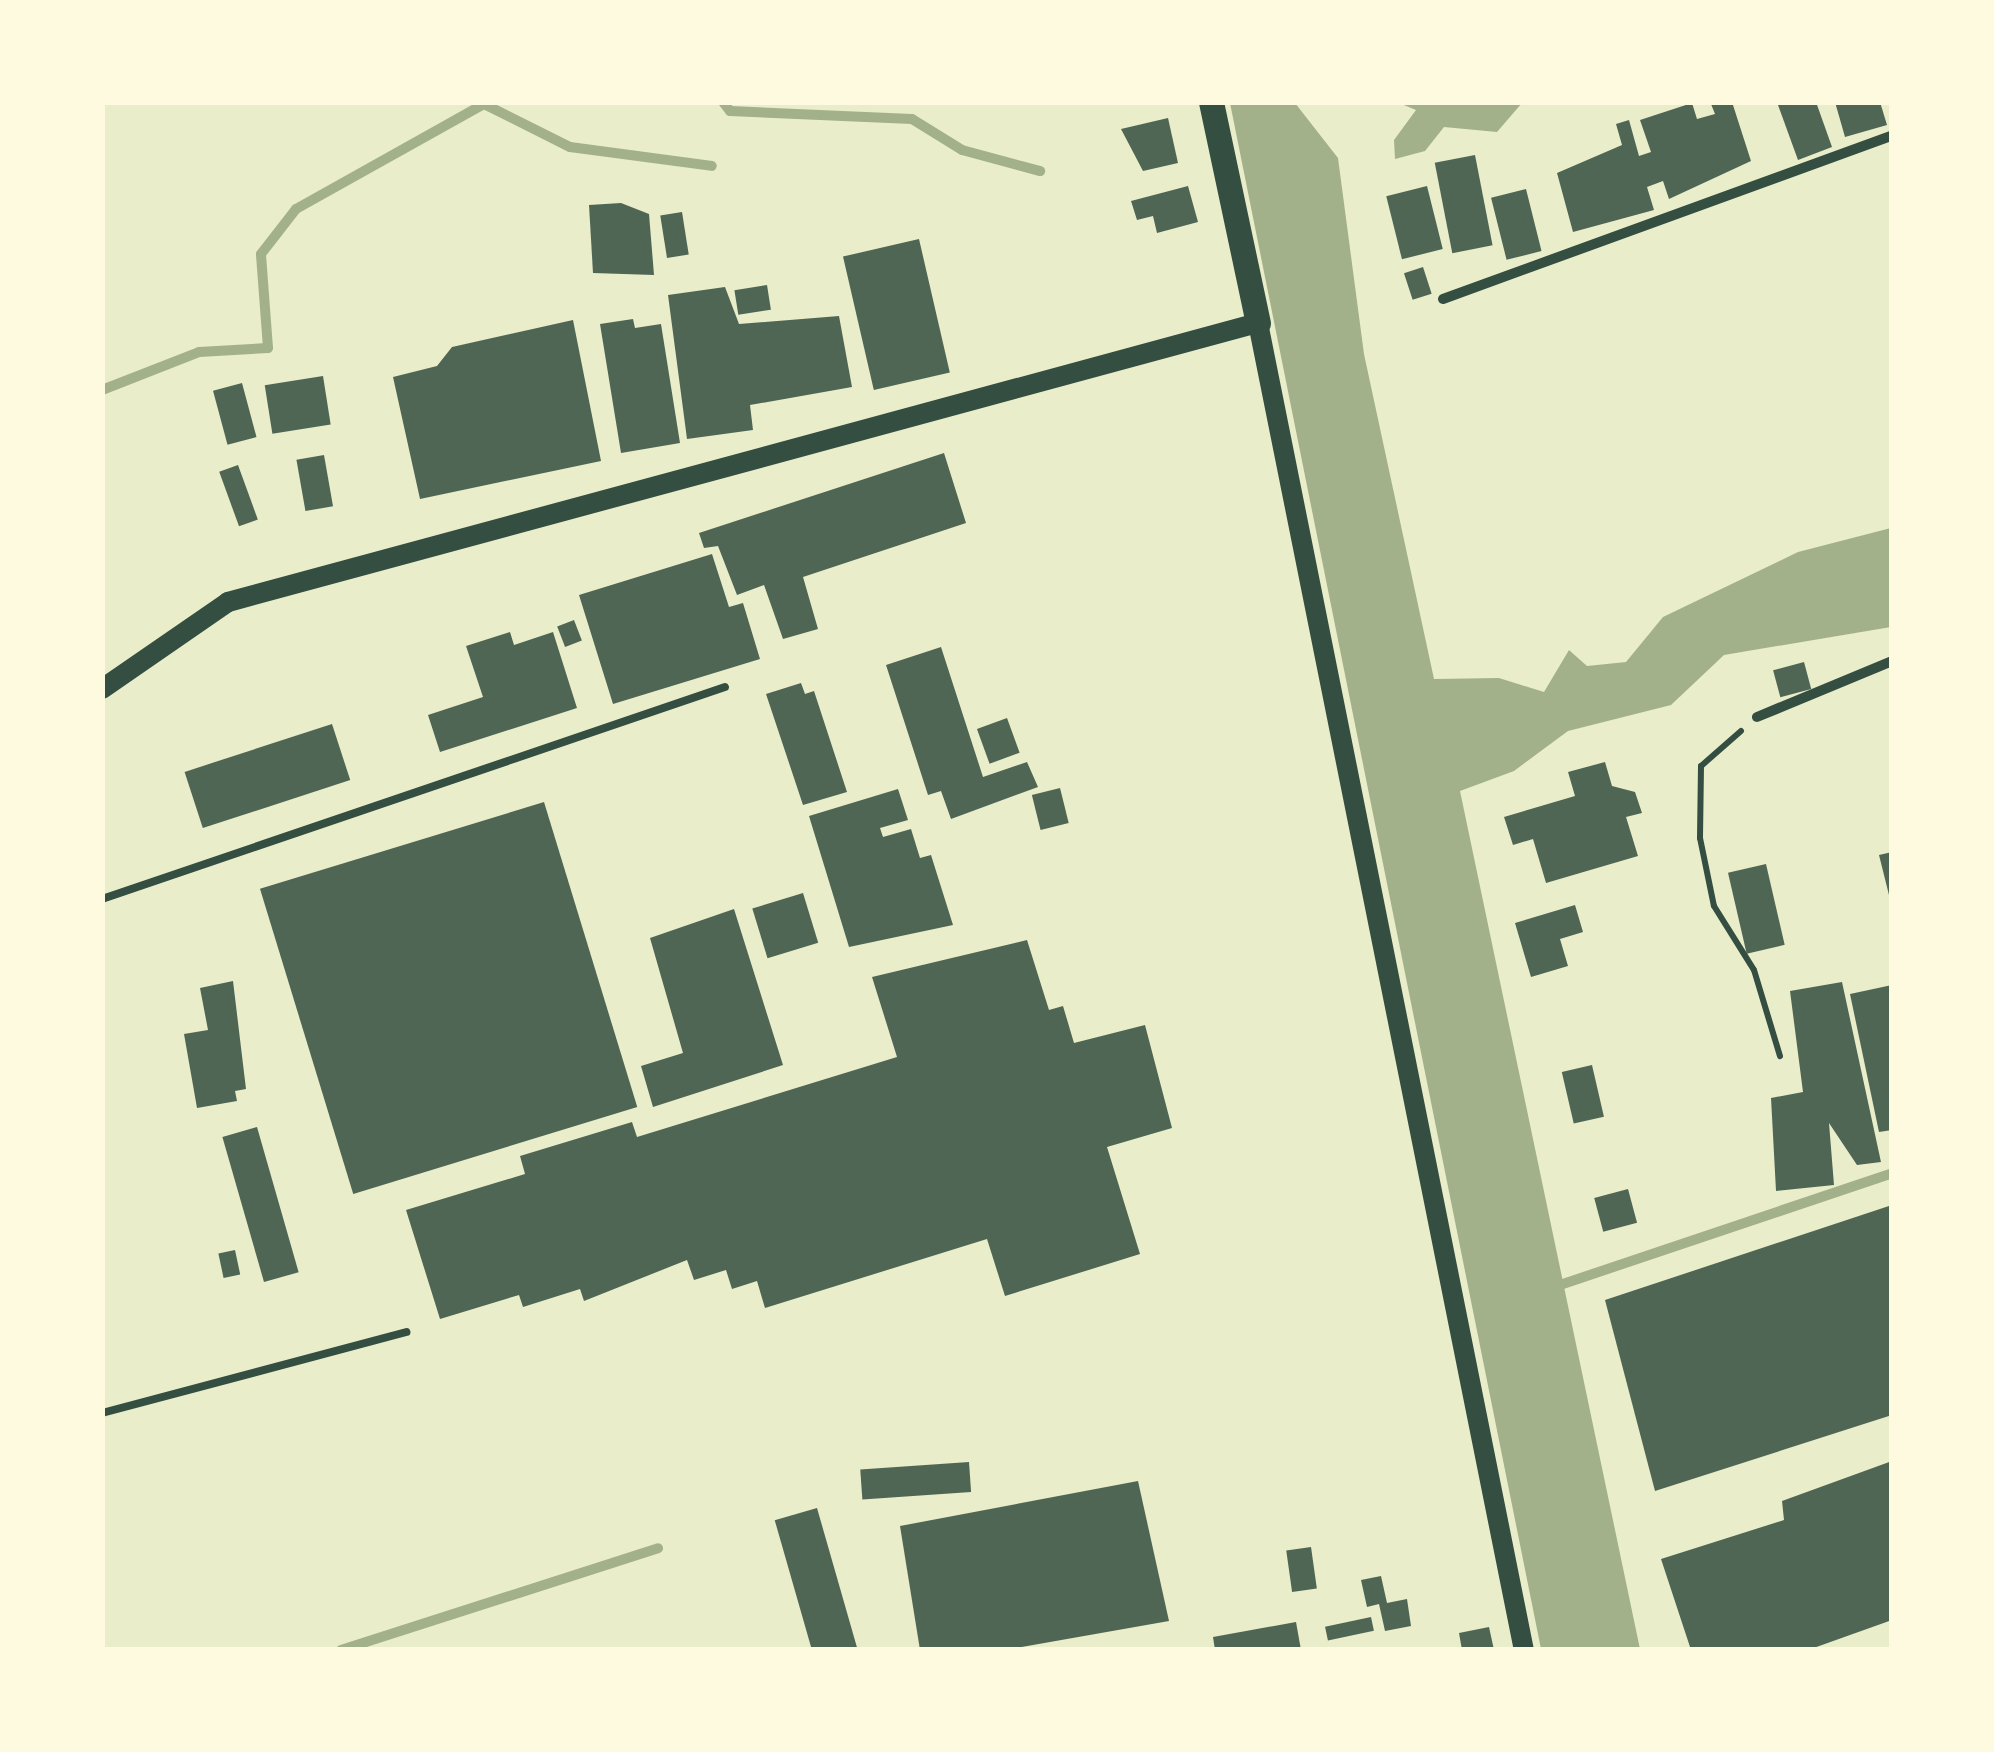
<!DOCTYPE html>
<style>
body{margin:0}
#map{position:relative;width:1994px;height:1752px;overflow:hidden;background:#e9edc9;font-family:"PT Sans Narrow",sans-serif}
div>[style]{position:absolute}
.water>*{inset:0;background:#a3b18a}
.stream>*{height:10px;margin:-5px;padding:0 5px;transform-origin:5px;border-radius:5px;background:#a3b18a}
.building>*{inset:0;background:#4f6655;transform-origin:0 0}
.path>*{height:6px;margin:-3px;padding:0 3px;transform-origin:3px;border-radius:3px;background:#344e41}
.service>*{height:8px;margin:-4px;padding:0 4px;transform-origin:4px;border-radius:4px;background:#344e41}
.minor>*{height:10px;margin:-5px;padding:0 5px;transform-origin:5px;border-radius:5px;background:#344e41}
.secondary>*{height:20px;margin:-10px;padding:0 10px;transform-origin:10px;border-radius:10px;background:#344e41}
.primary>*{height:25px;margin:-12.5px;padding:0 12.5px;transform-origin:12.5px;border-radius:12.5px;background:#344e41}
span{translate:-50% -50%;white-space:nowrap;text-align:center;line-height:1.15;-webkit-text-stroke:9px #fefae0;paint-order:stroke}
.frame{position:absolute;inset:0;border:105px solid #fefae0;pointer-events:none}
</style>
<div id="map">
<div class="water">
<div style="clip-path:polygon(1230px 103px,1295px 103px,1338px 158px,1364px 354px,1434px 679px,1499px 678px,1544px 692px,1569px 650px,1587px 666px,1626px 662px,1663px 617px,1798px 552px,1891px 528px,1891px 627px,1724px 655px,1671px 705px,1568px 731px,1514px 771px,1460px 791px,1640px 1649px,1541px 1649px)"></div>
<div style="clip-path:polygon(1399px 103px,1399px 102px,1522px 103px,1497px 132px,1444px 127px,1425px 151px,1395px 159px,1394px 140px,1416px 110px)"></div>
</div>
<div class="stream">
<div style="left:723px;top:102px;width:11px;rotate:52deg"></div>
<div style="left:730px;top:111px;width:182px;rotate:2.5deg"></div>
<div style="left:912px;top:119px;width:59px;rotate:31.8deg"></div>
<div style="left:962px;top:150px;width:81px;rotate:15.1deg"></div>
<div style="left:102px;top:390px;width:104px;rotate:-21.4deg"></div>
<div style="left:199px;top:352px;width:69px;rotate:-3.3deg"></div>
<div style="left:268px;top:348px;width:94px;rotate:-94.3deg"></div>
<div style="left:261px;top:254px;width:57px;rotate:-52.1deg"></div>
<div style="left:296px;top:209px;width:215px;rotate:-29.2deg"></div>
<div style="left:484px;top:104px;width:96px;rotate:26.6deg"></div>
<div style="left:570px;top:147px;width:143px;rotate:7.6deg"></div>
<div style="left:1551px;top:1288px;width:360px;rotate:-18.6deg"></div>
<div style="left:341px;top:1650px;width:333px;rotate:-17.8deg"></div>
</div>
<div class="building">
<div style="clip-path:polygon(1732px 102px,1751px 161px,1669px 199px,1663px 181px,1647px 187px,1654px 210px,1573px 232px,1557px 173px,1622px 145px,1616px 124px,1629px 120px,1639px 156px,1651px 152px,1640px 120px,1692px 103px,1697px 119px,1715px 114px,1711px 104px)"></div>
<div style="clip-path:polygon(1816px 102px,1832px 147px,1798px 160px,1778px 105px)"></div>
<div style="clip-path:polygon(1835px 102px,1880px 102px,1887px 125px,1845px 137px)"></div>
<div style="clip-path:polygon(1168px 118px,1178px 163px,1143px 171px,1121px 129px)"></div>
<div style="left:1475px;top:155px;width:92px;height:41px;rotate:79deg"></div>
<div style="clip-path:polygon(1188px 186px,1198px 222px,1157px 233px,1153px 216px,1137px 220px,1131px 201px)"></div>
<div style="left:1427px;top:186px;width:65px;height:42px;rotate:76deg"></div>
<div style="left:1526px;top:189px;width:64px;height:36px;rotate:76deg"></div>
<div style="clip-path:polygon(621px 203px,649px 214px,654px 275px,593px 273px,589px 205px)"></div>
<div style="left:682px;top:212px;width:43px;height:22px;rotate:81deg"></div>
<div style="left:919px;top:239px;width:137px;height:78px;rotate:77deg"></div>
<div style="left:1423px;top:267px;width:28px;height:20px;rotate:72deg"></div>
<div style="left:767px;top:285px;width:25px;height:33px;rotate:81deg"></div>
<div style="clip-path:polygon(725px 287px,739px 324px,839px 316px,852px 387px,750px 405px,753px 430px,687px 439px,668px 295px)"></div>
<div style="clip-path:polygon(633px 319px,635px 328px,661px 324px,680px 443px,621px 453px,600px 324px)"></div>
<div style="clip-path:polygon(573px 320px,601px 461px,420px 499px,393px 377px,437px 366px,452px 347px)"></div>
<div style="left:323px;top:376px;width:49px;height:59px;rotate:81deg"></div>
<div style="left:242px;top:383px;width:56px;height:30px;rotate:75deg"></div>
<div style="clip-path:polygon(944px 453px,966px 523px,803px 577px,818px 629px,783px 639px,764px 585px,737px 595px,718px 546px,704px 548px,699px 533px)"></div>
<div style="left:324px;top:455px;width:52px;height:28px;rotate:80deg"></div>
<div style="left:238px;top:465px;width:58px;height:20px;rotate:70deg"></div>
<div style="clip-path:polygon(712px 554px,729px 607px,743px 603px,760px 659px,613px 704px,579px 595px)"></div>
<div style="left:574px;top:620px;width:22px;height:18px;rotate:69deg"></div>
<div style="clip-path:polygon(510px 632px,514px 645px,553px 632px,577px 708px,440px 752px,428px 715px,483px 697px,466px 646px)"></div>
<div style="clip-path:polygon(941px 647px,983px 777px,1027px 762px,1038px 787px,951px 819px,941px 791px,928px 795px,886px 665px)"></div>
<div style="left:1804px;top:662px;width:28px;height:32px;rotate:75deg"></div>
<div style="clip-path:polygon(801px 683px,805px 694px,814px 691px,847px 792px,803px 805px,766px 694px)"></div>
<div style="left:1007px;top:718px;width:37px;height:32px;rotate:70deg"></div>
<div style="left:332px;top:724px;width:59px;height:155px;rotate:72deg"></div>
<div style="clip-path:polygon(1605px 762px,1612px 786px,1635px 792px,1642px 813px,1626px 817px,1638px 856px,1546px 883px,1533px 839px,1513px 845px,1504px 817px,1575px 796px,1568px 772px)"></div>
<div style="left:1060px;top:788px;width:36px;height:29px;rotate:76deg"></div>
<div style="clip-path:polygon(898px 789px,908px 820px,880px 828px,883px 837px,911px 829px,920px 858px,931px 855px,953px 925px,849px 947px,809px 816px)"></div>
<div style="left:544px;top:802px;width:319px;height:297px;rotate:73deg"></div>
<div style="clip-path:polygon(1892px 852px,1892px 899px,1890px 899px,1879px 855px)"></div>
<div style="left:1766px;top:864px;width:83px;height:39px;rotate:77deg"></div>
<div style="left:803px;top:893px;width:52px;height:53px;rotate:73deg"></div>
<div style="clip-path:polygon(1575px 905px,1583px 932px,1560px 939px,1568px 966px,1531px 977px,1515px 923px)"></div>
<div style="clip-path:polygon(734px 909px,783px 1065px,653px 1107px,641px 1066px,683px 1053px,650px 938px)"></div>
<div style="clip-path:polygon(1027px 940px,1049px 1010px,1063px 1006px,1074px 1043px,1145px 1025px,1172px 1128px,1107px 1147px,1140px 1254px,1005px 1296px,987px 1239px,765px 1308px,757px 1281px,732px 1289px,726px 1270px,694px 1280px,687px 1260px,584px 1301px,580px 1289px,523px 1307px,519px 1295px,440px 1319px,406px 1210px,525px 1174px,520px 1156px,632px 1122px,637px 1137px,897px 1057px,872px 977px)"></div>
<div style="clip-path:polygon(233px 981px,246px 1089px,235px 1091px,237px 1101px,197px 1108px,184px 1034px,208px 1030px,200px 988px)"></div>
<div style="clip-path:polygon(1842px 982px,1881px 1162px,1857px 1165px,1829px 1123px,1834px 1185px,1776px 1191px,1771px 1098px,1803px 1092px,1790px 991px)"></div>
<div style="clip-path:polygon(1892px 985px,1892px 1130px,1879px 1132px,1850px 994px)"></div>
<div style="left:1592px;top:1065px;width:53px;height:31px;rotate:77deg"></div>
<div style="left:257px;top:1127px;width:151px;height:36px;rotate:74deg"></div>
<div style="left:1628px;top:1189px;width:35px;height:35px;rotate:75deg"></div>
<div style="clip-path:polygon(1892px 1205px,1892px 1415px,1655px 1491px,1605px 1300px)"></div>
<div style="left:235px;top:1250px;width:25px;height:17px;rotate:78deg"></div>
<div style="clip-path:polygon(1892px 1461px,1892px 1620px,1808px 1650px,1691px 1650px,1661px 1559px,1784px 1520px,1782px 1501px)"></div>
<div style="left:969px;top:1462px;width:30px;height:109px;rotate:86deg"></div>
<div style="clip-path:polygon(1138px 1481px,1169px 1621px,1005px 1650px,920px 1650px,900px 1526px)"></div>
<div style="left:817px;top:1508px;width:148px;height:44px;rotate:74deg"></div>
<div style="left:1311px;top:1547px;width:42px;height:25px;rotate:82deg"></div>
<div style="clip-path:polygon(1381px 1576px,1387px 1603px,1407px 1599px,1411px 1626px,1385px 1631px,1379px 1604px,1367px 1607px,1361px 1580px)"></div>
<div style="left:1371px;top:1617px;width:14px;height:47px;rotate:78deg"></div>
<div style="clip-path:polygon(1296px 1622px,1301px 1650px,1215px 1650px,1213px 1637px)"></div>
<div style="clip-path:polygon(1489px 1627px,1494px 1650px,1462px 1650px,1459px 1633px)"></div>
</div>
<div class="path">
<div style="left:1741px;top:731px;width:53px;rotate:138.8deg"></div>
<div style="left:1701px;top:766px;width:72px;rotate:90.8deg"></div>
<div style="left:1700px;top:838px;width:69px;rotate:78.4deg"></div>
<div style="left:1714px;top:906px;width:75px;rotate:58deg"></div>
<div style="left:1754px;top:970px;width:90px;rotate:73.2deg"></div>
</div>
<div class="service">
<div style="left:102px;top:899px;width:658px;rotate:-18.79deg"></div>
<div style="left:102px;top:1413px;width:315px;rotate:-14.9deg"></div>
</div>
<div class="minor">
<div style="left:1443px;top:299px;width:478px;rotate:-20deg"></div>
<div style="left:1757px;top:717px;width:146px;rotate:-22.5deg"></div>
</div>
<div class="secondary">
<div style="left:102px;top:689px;width:153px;rotate:-34.6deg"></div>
<div style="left:228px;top:602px;width:1067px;rotate:-15.16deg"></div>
<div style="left:1258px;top:323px;width:1353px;rotate:78.67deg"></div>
</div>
<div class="primary">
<div style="left:1211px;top:102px;width:226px;rotate:78deg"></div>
</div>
<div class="frame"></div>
</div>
